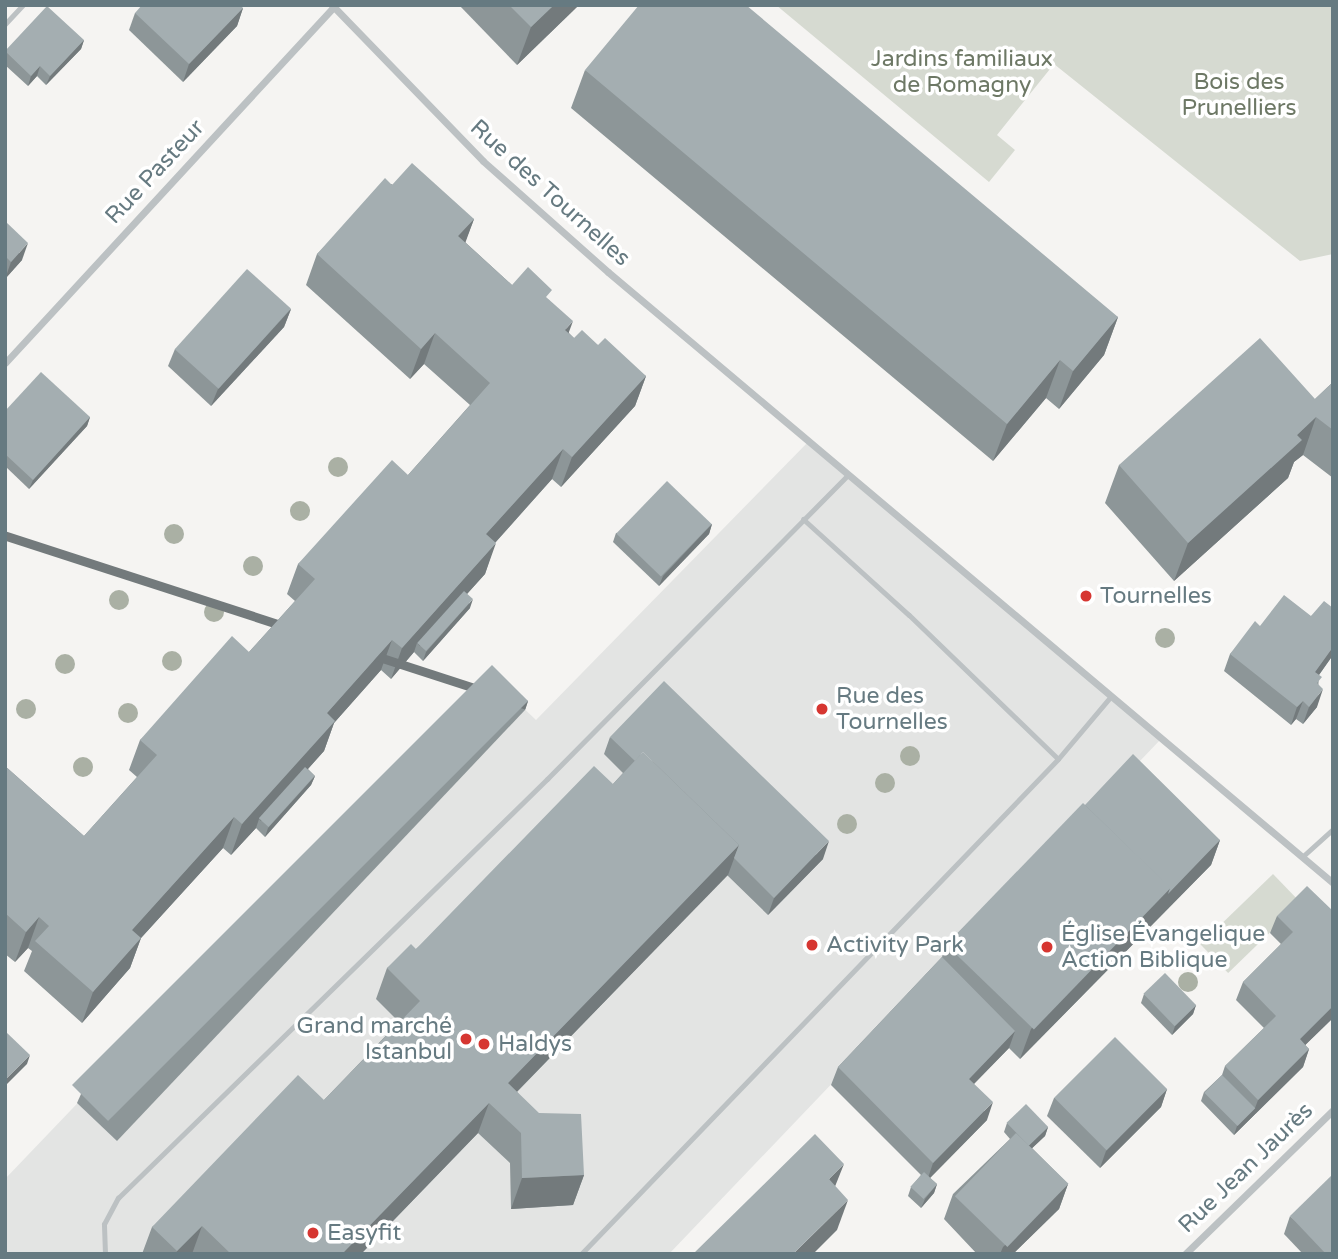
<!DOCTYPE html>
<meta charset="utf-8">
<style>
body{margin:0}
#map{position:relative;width:1338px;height:1259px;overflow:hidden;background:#f5f4f2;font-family:"Varela Round",sans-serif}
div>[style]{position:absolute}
.built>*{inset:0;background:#e3e4e3}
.green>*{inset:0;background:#d6dad1;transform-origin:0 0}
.lane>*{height:5px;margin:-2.5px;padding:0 2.5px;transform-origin:2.5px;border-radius:2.5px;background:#bcc1c3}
.street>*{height:7px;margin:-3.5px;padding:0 3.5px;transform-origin:3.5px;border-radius:3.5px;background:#bcc1c3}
.trees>*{width:20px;height:20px;margin:-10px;border-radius:50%;background:#aab0a4}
.wall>*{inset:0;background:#8d9698}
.shaded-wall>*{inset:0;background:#737a7c;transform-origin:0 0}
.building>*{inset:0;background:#a4aeb1;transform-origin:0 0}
.dots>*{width:19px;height:19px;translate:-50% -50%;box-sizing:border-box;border:4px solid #fff;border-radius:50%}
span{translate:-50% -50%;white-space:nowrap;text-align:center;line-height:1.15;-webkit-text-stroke:7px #fff;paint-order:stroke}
.park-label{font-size:23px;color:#6d7865}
.street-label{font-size:23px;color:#667a81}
.poi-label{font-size:23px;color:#667a81}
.left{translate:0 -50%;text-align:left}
.right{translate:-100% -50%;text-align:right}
.frame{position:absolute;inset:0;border:7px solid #667a81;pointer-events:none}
</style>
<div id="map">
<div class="built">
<div style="clip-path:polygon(809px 441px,1161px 739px,669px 1254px,5px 1254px,5px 1179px,488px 674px,536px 720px)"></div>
</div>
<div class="green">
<div style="clip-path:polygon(776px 5px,1333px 5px,1333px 254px,1300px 261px,1054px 64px,997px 135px,1015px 150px,989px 182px)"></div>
<div style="left:1273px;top:874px;width:40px;height:101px;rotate:46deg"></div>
</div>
<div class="lane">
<div style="left:5px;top:24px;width:26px;rotate:-47deg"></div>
<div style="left:803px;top:519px;width:143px;rotate:42.2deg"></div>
<div style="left:909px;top:615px;width:207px;rotate:44deg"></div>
<div style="left:1302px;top:857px;width:42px;rotate:-42.1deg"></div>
<div style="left:105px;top:1254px;width:30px;rotate:-92deg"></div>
<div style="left:104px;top:1224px;width:30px;rotate:-62deg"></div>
<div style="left:118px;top:1198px;width:600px;rotate:-44.32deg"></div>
<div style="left:547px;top:779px;width:428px;rotate:-45.3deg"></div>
<div style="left:581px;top:1254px;width:687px;rotate:-46.06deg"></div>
<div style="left:1058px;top:759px;width:82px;rotate:-49.9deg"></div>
</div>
<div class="street">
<div style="left:332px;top:5px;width:217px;rotate:45.9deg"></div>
<div style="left:483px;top:161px;width:167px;rotate:41.6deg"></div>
<div style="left:608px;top:272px;width:948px;rotate:40.12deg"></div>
<div style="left:5px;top:363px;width:484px;rotate:-47.3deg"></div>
<div style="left:1185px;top:1254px;width:206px;rotate:-44.2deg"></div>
</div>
<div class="trees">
<div style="left:338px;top:467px"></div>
<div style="left:300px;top:511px"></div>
<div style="left:174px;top:534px"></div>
<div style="left:253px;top:566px"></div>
<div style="left:119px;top:600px"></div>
<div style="left:214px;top:612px"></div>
<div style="left:1165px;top:638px"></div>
<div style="left:172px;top:661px"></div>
<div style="left:65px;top:664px"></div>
<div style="left:26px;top:709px"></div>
<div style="left:128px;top:713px"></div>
<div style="left:910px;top:756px"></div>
<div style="left:83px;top:767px"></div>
<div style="left:885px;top:783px"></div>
<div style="left:847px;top:824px"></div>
<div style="left:1188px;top:982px"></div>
</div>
<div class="wall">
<div style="clip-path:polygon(459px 5px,579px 5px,517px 65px)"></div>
<div style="clip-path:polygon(243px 8px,237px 26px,183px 82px,129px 30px,135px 13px)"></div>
<div style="clip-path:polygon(84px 40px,81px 49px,46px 85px,37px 76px,28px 86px,5px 65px,5px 51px)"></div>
<div style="clip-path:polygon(585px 70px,1118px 317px,1104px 355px,1059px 409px,1046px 398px,993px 461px,571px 108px)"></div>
<div style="clip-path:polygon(391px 184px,474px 219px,465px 242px,512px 285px,549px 300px,569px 333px,574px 338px,598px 345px,646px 376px,635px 406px,561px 487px,552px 479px,495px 543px,485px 574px,467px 594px,470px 608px,423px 661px,414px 652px,391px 679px,381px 670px,334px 723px,324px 751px,308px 769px,315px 776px,311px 785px,265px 837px,256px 828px,231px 855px,223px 848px,141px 938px,130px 968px,82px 1023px,24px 971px,32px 951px,28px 948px,15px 962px,5px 954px,5px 766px,84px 836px,137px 777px,129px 770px,140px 740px,249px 652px,295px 601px,287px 594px,298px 564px,408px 475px,470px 405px,424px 364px,410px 379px,306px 285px,317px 254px)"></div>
<div style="clip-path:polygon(5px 221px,22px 260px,5px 279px)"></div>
<div style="clip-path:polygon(291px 309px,284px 327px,211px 406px,168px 366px,175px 349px)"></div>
<div style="clip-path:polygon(1333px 382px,1333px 478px,1303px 455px,1294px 462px,1288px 478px,1174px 581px,1105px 503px,1119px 465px,1315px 399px)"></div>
<div style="clip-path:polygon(5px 411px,90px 417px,87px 426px,29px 489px,5px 466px)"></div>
<div style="clip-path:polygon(712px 524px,709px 534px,659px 586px,613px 542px,616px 533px)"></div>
<div style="clip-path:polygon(1333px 608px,1333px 655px,1319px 675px,1317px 707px,1303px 724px,1296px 719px,1291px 725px,1224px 671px,1230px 654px,1260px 626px,1311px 616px)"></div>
<div style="clip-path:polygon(528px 701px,525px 710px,117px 1141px,77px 1103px,81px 1094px)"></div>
<div style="clip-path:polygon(610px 737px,823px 859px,768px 915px,727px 875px,517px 1092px,584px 1175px,573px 1205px,511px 1209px,510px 1163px,478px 1133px,361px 1254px,142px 1254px,152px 1227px,324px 1100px,399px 1022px,376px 999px,387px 968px,416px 949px,613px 784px,623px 773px,604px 754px)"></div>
<div style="clip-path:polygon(1085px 805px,1220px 840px,1211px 865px,1020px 1059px,1009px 1048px,974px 1084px,987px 1120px,930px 1178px,937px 1184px,934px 1193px,921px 1208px,908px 1196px,911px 1187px,921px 1175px,831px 1085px,838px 1067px,942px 957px,946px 945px)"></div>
<div style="clip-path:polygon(1333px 911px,1333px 1018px,1305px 1045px,1309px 1049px,1303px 1067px,1234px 1135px,1201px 1101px,1204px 1092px,1222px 1075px,1225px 1066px,1264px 1028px,1236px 1000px,1243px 982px,1281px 944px,1270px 933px,1277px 916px)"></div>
<div style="clip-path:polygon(1144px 994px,1196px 1005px,1193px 1014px,1172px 1035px,1141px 1003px)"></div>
<div style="clip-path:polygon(1167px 1089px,1161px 1107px,1100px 1168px,1047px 1116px,1054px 1098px)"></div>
<div style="clip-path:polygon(1007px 1123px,1048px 1127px,1045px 1136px,1032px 1148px,1068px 1184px,1059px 1209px,1013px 1254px,977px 1254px,944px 1219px,953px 1194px,1010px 1139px,1004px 1132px)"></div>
<div style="clip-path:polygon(1290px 1216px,1333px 1254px,1303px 1254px,1284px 1234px)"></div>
</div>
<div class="shaded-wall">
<div style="clip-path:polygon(554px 5px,579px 5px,517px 65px,531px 27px)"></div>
<div style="clip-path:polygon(243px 8px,237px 26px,183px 82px,189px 64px)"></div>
<div style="clip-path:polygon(84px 40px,81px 49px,46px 85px,50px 76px)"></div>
<div style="clip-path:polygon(40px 66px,37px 76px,28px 86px,31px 76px)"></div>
<div style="clip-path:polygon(474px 219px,463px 249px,458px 236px)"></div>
<div style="clip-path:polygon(28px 243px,22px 260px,5px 279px,11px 262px)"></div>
<div style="clip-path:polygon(291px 309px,284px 327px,211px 406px,218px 389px)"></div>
<div style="clip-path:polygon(1118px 317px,1104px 355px,1059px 409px,1073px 371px)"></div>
<div style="clip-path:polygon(573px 321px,562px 351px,565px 330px)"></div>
<div style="clip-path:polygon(435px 333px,424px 364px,410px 379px,421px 349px)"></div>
<div style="clip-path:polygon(1060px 360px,1046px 398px,993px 461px,1007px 424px)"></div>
<div style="clip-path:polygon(646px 376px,635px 406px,561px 487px,572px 457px)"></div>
<div style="clip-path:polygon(90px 417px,87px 426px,29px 489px,33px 480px)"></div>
<div style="clip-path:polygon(1316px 417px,1303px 455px,1294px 462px,1288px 478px,1174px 581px,1188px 543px,1297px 435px)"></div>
<div style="clip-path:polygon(563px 449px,552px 479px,475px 565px,486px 534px)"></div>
<div style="clip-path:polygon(712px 524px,709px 534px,659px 586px,663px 576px)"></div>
<div style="clip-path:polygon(496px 543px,485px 574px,420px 646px,417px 643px,414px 652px,391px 679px,402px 648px)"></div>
<div style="clip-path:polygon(473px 599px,470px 608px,423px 661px,426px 652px)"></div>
<div style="clip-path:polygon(392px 640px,381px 670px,334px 723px,324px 751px,261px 821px,259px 819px,256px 828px,231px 855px,242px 824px,327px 713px)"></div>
<div style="clip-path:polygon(1333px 647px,1333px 655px,1309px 689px,1315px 672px)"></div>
<div style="clip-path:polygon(1323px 689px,1317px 707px,1303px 724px,1309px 707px)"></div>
<div style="left:528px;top:701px;width:9px;height:592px;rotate:108deg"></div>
<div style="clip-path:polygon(1303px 701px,1296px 719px,1291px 725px,1297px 707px)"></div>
<div style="clip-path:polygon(315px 776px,311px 785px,265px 837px,268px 828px)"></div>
<div style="clip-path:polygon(234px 817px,223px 848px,141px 938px,130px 968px,82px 1023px,93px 992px,132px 930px)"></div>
<div style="clip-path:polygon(1220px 840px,1211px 865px,1020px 1059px,1031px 1029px,1170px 888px)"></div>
<div style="clip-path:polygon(829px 841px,823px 859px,768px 915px,774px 898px)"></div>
<div style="clip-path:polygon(739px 845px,728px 875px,498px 1111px,508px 1083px)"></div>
<div style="clip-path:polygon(39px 917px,28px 948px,15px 962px,26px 932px)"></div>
<div style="clip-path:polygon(1196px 1005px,1193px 1014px,1172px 1035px,1175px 1026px)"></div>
<div style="clip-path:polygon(1333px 1006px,1333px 1018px,1293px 1057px,1300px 1039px)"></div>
<div style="clip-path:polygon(1015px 1031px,1009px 1048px,962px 1096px,969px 1079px)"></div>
<div style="clip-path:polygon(1309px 1049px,1303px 1067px,1234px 1135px,1237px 1126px,1255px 1108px,1258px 1100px)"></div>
<div style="clip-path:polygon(30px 1055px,27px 1064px,5px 1086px,5px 1080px)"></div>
<div style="clip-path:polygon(1167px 1089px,1161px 1107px,1100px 1168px,1106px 1151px)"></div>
<div style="clip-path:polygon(993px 1102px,987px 1120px,927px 1181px,933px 1163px)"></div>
<div style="clip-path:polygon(489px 1103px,478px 1133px,361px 1254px,342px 1254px)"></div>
<div style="clip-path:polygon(1048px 1127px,1045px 1136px,1026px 1154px,1029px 1145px)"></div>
<div style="clip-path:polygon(844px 1164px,832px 1194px,829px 1179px)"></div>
<div style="clip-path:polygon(584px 1175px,573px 1205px,511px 1209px,522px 1178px)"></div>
<div style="clip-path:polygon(937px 1184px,934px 1193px,921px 1208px,925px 1199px)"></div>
<div style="clip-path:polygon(1068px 1184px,1059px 1209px,1013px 1254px,1000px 1254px,1003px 1247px)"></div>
<div style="clip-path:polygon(848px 1200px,837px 1230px,813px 1254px,793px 1254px)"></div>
<div style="clip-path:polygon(202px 1226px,192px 1254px,176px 1254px,177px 1251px)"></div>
</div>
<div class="building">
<div style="clip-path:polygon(142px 5px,240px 5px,243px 8px,189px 64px,135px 13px)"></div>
<div style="clip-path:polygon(509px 5px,554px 5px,531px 27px)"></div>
<div style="clip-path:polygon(639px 5px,746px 5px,1118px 317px,1073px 371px,1060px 360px,1007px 424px,585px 70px)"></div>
<div style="clip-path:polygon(47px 6px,84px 40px,50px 76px,40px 66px,31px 76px,5px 51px)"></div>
<div style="clip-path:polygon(412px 163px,474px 219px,458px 236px,512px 285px,528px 267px,552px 290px,546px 297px,573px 321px,565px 330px,574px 338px,582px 330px,598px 345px,605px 338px,646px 376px,572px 457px,563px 449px,486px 534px,496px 543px,402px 648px,392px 640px,327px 713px,335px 721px,242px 824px,234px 817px,132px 930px,141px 938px,93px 992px,35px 941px,49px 926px,39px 917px,26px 932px,5px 913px,5px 766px,84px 836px,157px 755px,140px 740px,232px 636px,249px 652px,315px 579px,298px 564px,392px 460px,408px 475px,490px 383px,435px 333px,421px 349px,317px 254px,385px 178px,392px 185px)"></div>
<div style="clip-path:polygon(5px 221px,28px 243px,11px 262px,5px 256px)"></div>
<div style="left:247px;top:269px;width:59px;height:108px;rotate:42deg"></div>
<div style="clip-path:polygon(1260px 338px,1315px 399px,1333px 382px,1333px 430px,1316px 417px,1297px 435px,1302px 440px,1188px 543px,1119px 465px)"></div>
<div style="clip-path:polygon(41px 372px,90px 417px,33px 480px,5px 454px,5px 411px)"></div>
<div style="left:667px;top:481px;width:62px;height:73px;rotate:44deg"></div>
<div style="left:464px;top:591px;width:12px;height:70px;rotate:42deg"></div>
<div style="clip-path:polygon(1284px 595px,1311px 616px,1324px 601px,1333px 608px,1333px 647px,1315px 672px,1322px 677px,1317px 683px,1323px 689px,1309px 707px,1303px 701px,1297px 707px,1230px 654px,1255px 621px,1260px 626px)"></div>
<div style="left:492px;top:665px;width:51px;height:594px;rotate:45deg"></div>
<div style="clip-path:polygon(664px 681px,829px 841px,774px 898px,734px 858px,739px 845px,643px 752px,635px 761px,610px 737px)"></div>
<div style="clip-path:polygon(643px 752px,739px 845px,508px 1083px,539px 1113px,581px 1114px,584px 1175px,522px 1178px,521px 1133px,489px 1103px,342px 1254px,231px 1254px,202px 1226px,177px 1251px,152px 1227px,298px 1075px,324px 1100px,420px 1001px,387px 968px,411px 944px,416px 949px,594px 766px,613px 784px)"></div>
<div style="clip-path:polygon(1133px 754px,1220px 840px,1168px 894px,1170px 888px,1085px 805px)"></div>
<div style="left:305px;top:767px;width:13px;height:69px;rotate:42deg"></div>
<div style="left:1083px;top:803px;width:122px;height:197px;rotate:44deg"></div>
<div style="clip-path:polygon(1307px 886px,1333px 911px,1333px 1006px,1300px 1039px,1309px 1049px,1258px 1100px,1225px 1066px,1276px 1016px,1243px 982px,1293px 932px,1277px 916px)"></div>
<div style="clip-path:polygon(942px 957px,1015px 1031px,969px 1079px,993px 1102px,933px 1163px,838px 1067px)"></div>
<div style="left:1165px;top:973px;width:45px;height:30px;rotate:46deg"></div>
<div style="clip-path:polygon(5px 1031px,30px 1055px,5px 1080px)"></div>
<div style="left:1115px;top:1037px;width:74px;height:86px;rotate:45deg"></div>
<div style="left:1222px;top:1075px;width:47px;height:25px;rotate:45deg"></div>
<div style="left:1026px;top:1104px;width:32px;height:27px;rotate:46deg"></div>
<div style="left:1016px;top:1133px;width:73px;height:88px;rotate:44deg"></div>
<div style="clip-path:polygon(815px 1134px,844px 1164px,829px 1179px,848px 1200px,793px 1254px,693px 1254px)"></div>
<div style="left:924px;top:1172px;width:18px;height:20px;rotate:43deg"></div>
<div style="clip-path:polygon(1333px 1174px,1333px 1254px,1326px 1254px,1290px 1216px)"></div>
</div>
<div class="dots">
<div style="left:1086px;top:596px;background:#d63631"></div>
<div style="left:822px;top:709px;background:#d63631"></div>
<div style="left:812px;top:945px;background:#d63631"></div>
<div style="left:1047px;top:947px;background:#d63631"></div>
<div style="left:466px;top:1039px;background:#d63631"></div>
<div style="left:484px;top:1044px;background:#d63631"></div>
<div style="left:313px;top:1233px;background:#d63631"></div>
</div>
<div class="park-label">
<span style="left:962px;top:72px">Jardins familiaux<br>de Romagny</span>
<span style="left:1239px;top:95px">Bois des<br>Prunelliers</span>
</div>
<div class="street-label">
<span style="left:155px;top:172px;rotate:-47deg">Rue Pasteur</span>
<span style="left:550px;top:193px;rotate:42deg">Rue des Tournelles</span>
<span style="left:1246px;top:1168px;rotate:-44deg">Rue Jean Jaurès</span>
</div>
<div class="poi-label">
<span class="left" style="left:1100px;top:596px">Tournelles</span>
<span class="left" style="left:836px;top:709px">Rue des<br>Tournelles</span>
<span class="left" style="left:1061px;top:947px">Église Évangelique<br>Action Biblique</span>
<span class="left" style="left:826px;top:945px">Activity Park</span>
<span class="right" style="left:452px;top:1039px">Grand marché<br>Istanbul</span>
<span class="left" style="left:498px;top:1044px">Haldys</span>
<span class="left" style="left:327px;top:1233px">Easyfit</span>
</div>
<div class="frame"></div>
</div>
